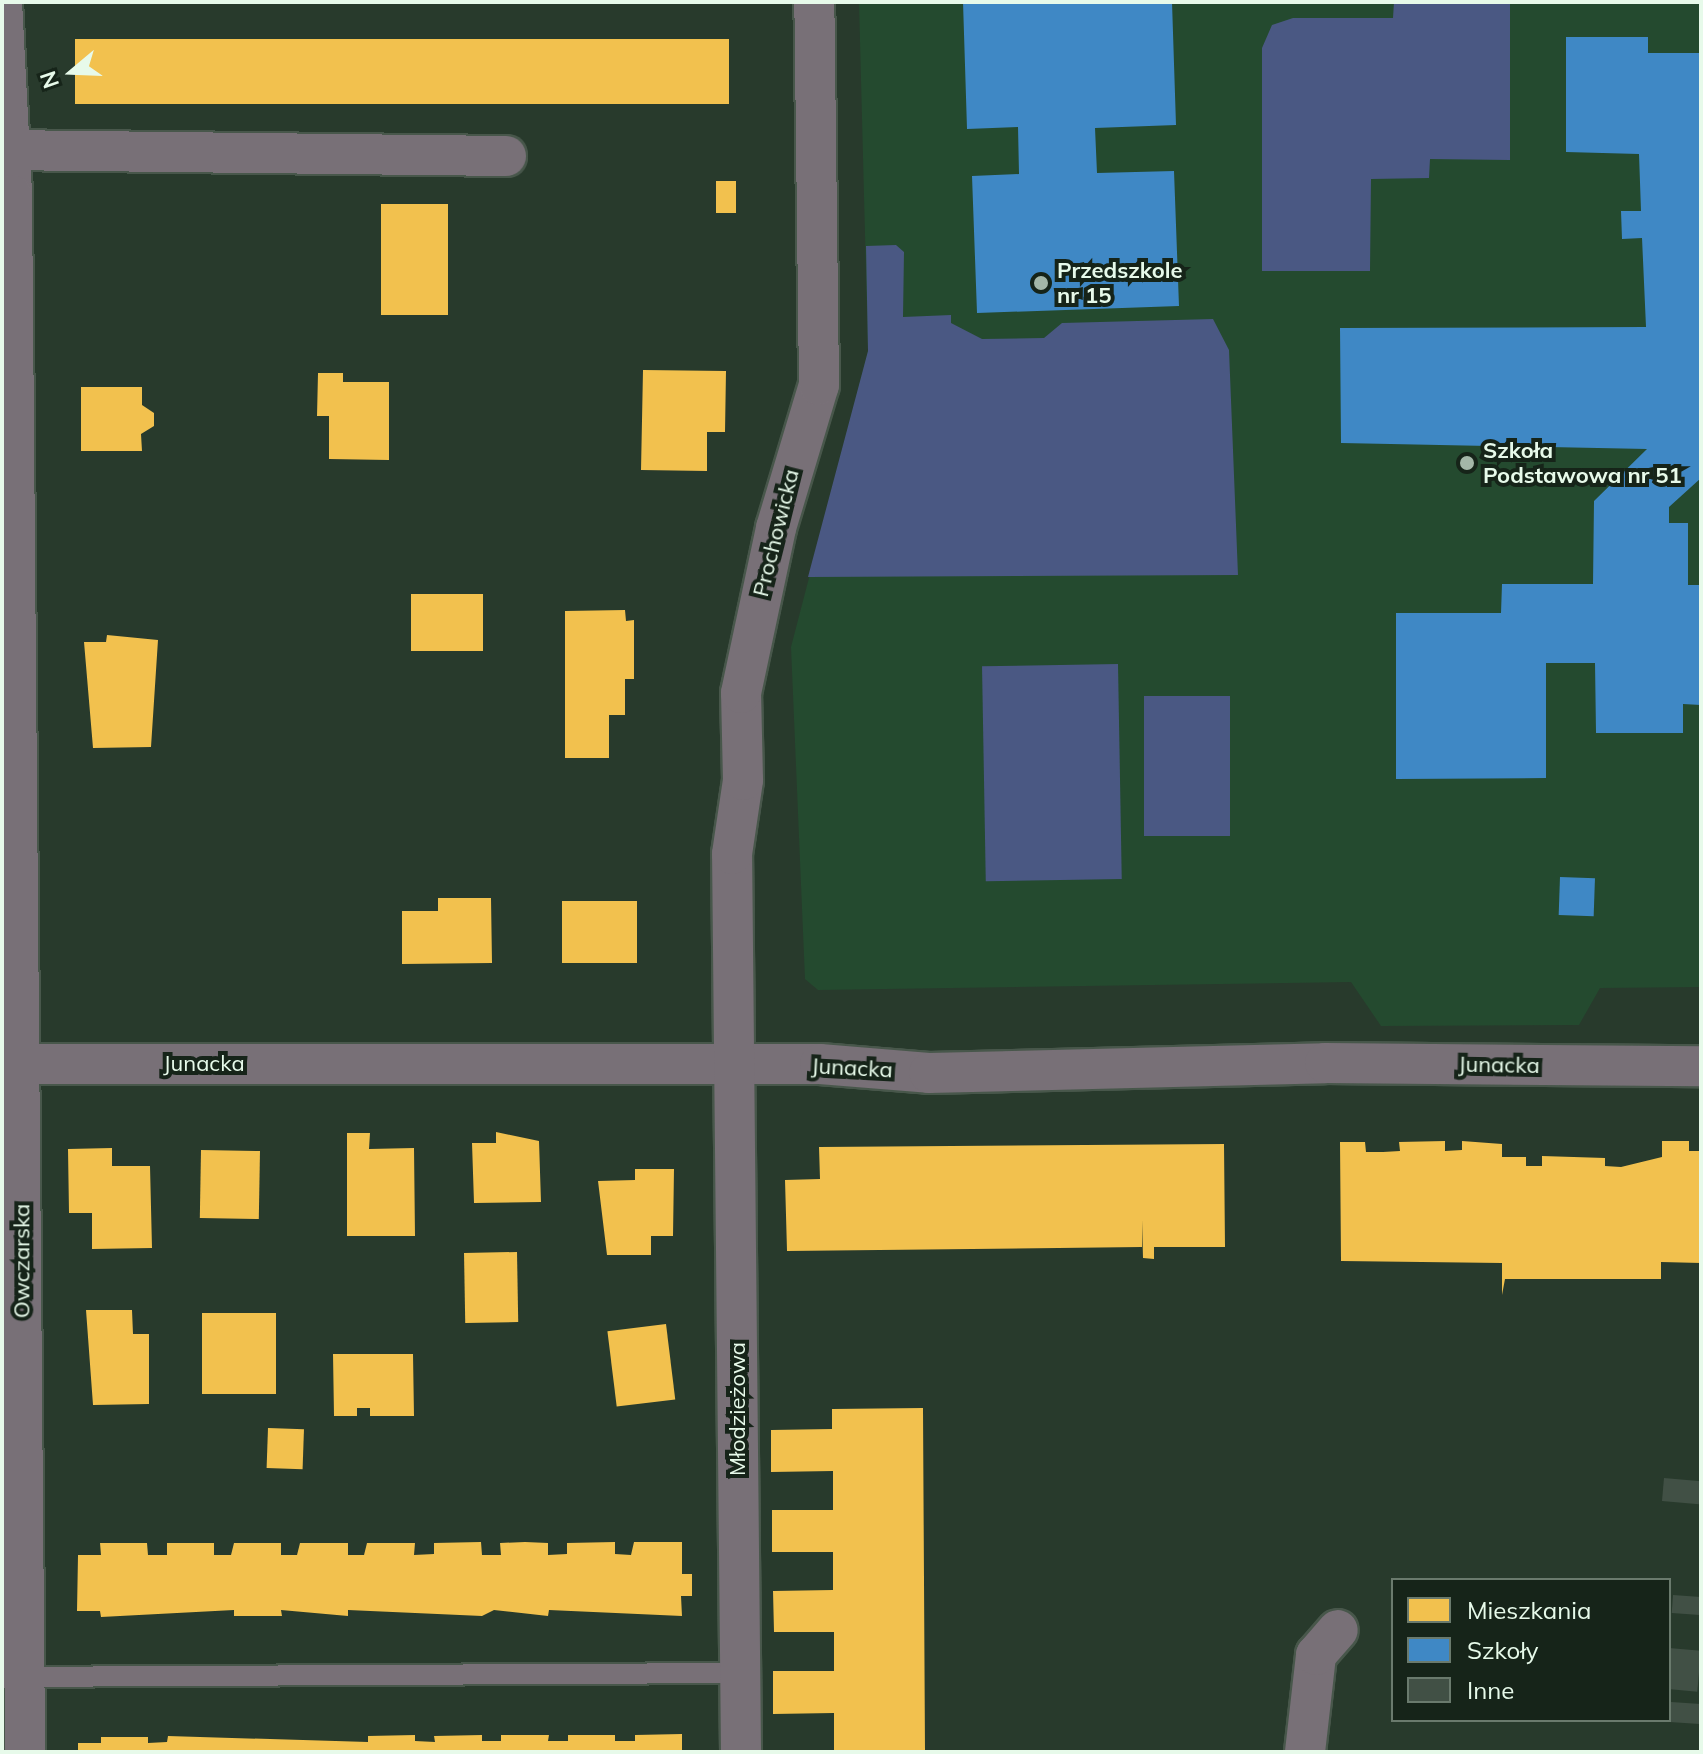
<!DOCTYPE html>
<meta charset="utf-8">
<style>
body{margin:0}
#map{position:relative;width:1703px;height:1754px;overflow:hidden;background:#283a2c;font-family:Mulish,sans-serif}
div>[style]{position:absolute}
.built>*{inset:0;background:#244a2f}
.green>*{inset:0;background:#4a5883;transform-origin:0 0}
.homes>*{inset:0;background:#f2c14e;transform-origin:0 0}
.schools>*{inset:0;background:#3f88c5;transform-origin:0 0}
.building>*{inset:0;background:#415045;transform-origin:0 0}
.roads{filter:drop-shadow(2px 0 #48574b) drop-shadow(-2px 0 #48574b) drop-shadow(0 2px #48574b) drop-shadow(0 -2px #48574b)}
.lane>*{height:20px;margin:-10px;padding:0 10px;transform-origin:10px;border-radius:10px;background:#787077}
.street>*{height:40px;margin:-20px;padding:0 20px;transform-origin:20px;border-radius:20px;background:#787077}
.dots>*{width:22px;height:22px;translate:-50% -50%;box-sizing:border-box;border:4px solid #162419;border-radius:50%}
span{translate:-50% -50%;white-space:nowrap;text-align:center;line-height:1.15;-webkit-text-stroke:8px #162419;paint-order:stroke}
.poi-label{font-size:22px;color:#e7faea;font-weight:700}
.left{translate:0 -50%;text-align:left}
.street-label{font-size:22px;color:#e7faea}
.frame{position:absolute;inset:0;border:4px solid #e7faea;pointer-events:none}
.legend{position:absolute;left:1391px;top:1578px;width:280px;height:144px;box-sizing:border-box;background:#162419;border:2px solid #6a7a6d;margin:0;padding:10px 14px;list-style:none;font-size:24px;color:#e7faea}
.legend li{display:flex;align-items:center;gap:16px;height:40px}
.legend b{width:40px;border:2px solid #6a7a6d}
.north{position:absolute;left:32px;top:32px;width:80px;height:80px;-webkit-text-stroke:6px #162419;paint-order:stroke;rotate:251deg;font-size:22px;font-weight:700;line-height:32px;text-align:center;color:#e7faea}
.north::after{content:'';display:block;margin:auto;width:28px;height:36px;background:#e7faea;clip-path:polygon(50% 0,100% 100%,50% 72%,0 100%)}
</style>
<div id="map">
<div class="built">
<div style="clip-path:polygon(859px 2px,1701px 2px,1701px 987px,1600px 988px,1579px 1025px,1381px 1026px,1351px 982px,818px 990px,805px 979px,791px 647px,868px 351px)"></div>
</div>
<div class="green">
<div style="clip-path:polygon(1394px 2px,1510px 2px,1510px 160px,1430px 159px,1429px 178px,1371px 179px,1370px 271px,1262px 271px,1262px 48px,1272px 25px,1293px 18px,1393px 18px)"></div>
<div style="clip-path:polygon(896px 245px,904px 252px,903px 317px,951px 315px,951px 323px,982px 339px,1044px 338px,1062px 323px,1213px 319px,1229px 350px,1238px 575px,808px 577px,868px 351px,866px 246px)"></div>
<div style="left:1118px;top:664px;width:215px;height:136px;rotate:89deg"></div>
<div style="left:1144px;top:696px;width:86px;height:140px"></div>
</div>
<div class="homes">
<div style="left:75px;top:39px;width:654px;height:65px"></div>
<div style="left:716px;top:181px;width:20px;height:32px"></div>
<div style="left:381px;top:204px;width:67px;height:111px"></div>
<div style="clip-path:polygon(643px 370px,726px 371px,725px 432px,707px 432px,707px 471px,641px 470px)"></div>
<div style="clip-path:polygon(318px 373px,343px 373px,343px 382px,389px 382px,389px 460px,329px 459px,329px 416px,317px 416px)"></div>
<div style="clip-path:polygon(81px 387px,142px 387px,142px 405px,154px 413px,154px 426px,141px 434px,142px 451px,81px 451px)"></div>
<div style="left:411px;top:594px;width:72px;height:57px"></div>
<div style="clip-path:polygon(625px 610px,626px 621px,634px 620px,634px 679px,625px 679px,625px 715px,609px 715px,609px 758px,565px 758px,565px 611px)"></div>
<div style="clip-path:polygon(107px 635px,158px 640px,151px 747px,93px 748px,84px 642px,106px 642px)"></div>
<div style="clip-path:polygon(438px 898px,491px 898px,492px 963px,402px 964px,402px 911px,438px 911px)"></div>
<div style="left:562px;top:901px;width:75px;height:62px"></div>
<div style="clip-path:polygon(496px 1132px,539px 1141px,541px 1202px,474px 1203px,472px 1143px,496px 1143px)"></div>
<div style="clip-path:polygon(347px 1133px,370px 1133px,369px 1149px,414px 1148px,415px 1236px,347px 1236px)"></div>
<div style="clip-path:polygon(1445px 1141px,1445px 1151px,1462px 1150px,1462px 1141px,1502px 1144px,1502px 1157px,1526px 1157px,1526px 1166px,1542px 1166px,1542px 1156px,1605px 1158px,1605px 1166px,1621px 1167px,1662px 1157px,1662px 1141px,1689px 1141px,1689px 1151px,1701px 1151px,1701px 1263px,1661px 1262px,1661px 1279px,1505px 1279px,1502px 1295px,1502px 1263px,1341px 1261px,1340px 1142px,1365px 1142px,1366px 1152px,1383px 1152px,1400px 1151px,1399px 1142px)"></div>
<div style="clip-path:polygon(1224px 1144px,1225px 1247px,1154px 1247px,1154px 1259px,1143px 1258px,1142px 1220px,1142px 1247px,787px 1251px,785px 1180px,820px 1179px,819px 1147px)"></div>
<div style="clip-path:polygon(112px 1148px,112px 1166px,150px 1166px,152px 1248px,92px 1249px,92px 1213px,69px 1213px,68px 1149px)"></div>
<div style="left:201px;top:1150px;width:59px;height:68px;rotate:1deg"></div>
<div style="clip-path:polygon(635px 1169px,674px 1169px,673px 1236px,651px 1236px,651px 1255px,607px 1255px,598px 1181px,635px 1180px)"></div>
<div style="left:517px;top:1252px;width:70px;height:53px;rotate:89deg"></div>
<div style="clip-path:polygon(86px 1310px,132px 1310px,133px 1334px,149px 1334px,149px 1404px,93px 1405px)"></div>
<div style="left:276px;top:1313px;width:81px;height:74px;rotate:90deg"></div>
<div style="left:666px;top:1324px;width:76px;height:59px;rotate:83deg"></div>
<div style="clip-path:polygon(333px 1354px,413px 1354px,414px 1416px,370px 1416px,370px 1408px,357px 1408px,357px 1416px,334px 1416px)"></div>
<div style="clip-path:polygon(923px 1408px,925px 1752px,834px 1752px,834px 1713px,773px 1714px,773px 1671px,834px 1671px,834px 1632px,774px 1632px,773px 1591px,833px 1590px,833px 1552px,772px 1552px,772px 1510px,833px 1510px,833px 1471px,771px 1472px,771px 1430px,832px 1429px,832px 1409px)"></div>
<div style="left:268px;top:1428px;width:36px;height:40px;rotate:2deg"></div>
<div style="clip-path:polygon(481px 1542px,482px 1555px,501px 1555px,500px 1543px,525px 1542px,548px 1543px,548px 1555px,567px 1554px,567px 1543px,615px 1542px,615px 1554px,631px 1555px,634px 1542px,682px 1542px,682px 1574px,692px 1574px,692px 1596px,681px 1596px,682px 1616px,549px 1610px,548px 1616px,494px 1610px,482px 1616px,348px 1610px,348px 1616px,281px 1610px,282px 1616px,234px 1616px,234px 1610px,101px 1617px,100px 1611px,77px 1611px,78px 1555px,101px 1555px,100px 1543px,147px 1543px,148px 1555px,167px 1555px,167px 1543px,214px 1543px,214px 1555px,231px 1555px,234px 1543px,281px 1543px,281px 1555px,297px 1555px,300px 1543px,348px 1543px,348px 1555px,364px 1555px,367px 1543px,415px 1543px,414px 1555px,434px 1554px,434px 1543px)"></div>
<div style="clip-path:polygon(682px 1734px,682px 1752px,78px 1752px,78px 1743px,101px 1743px,101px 1737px,148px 1737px,148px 1743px,167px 1742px,168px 1736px,368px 1742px,368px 1736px,415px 1735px,415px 1741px,435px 1742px,434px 1736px,482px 1735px,482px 1741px,501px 1741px,501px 1735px,549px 1735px,548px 1741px,568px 1741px,568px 1735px,615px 1735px,615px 1741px,635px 1741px,635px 1735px)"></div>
</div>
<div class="schools">
<div style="clip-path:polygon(963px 2px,1172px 2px,1176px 125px,1095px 128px,1097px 173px,1174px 171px,1179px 306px,977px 313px,972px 176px,1019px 174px,1018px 127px,967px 129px)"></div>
<div style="clip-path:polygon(1566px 37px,1648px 37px,1648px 53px,1701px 53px,1701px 478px,1669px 507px,1669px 523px,1688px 523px,1688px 585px,1701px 585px,1701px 705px,1683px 704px,1683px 733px,1596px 733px,1595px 663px,1546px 663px,1546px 778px,1396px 779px,1396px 613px,1501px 613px,1502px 584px,1593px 584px,1594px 501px,1647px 449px,1341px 443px,1340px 328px,1646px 327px,1642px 238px,1622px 239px,1621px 211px,1641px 211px,1639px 154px,1566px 152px)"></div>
<div style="left:1560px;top:877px;width:35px;height:38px;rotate:2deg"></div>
</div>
<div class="building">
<div style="left:1664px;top:1478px;width:37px;height:23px;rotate:5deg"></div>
<div style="left:1673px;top:1595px;width:28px;height:18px;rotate:4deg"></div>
<div style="left:1669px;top:1648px;width:32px;height:41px;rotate:5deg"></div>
<div style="left:1671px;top:1702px;width:30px;height:20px;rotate:4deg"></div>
</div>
<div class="roads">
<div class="lane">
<div style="left:2px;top:1677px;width:738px;rotate:-0.31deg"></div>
</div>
<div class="street">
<div style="left:2px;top:2px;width:193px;rotate:87deg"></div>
<div style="left:12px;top:195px;width:1557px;rotate:89.52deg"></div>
<div style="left:2px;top:150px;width:504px;rotate:0.68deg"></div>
<div style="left:2px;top:1064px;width:818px"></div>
<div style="left:820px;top:1064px;width:109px;rotate:4.7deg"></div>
<div style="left:929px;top:1073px;width:396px;rotate:-1.4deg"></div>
<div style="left:1325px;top:1063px;width:376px;rotate:0.5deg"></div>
<div style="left:741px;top:1752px;width:898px;rotate:-90.57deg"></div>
<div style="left:732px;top:854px;width:75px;rotate:-81.5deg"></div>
<div style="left:743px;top:780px;width:87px;rotate:-91.3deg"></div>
<div style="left:741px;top:693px;width:169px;rotate:-78deg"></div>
<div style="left:776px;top:528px;width:149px;rotate:-73.3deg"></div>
<div style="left:819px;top:385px;width:383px;rotate:-90.7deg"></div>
<div style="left:1305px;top:1752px;width:98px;rotate:-83.5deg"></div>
<div style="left:1316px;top:1655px;width:33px;rotate:-49deg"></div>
</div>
</div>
<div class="dots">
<div style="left:1041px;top:283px;background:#a4b7a8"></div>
<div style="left:1467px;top:463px;background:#a4b7a8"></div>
</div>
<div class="poi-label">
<span class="left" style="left:1057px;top:283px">Przedszkole<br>nr 15</span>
<span class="left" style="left:1483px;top:463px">Szkoła<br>Podstawowa nr 51</span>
</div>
<div class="street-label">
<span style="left:776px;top:533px;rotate:-76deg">Prochowicka</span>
<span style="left:204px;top:1064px">Junacka</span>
<span style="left:1499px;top:1065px;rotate:1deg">Junacka</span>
<span style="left:852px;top:1068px;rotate:3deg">Junacka</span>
<span style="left:22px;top:1261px;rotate:-90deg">Owczarska</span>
<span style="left:738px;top:1409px;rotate:-90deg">Młodzieżowa</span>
</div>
<div class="frame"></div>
<ul class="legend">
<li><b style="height:22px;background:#f2c14e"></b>Mieszkania</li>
<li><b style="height:22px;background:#3f88c5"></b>Szkoły</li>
<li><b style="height:22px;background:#415045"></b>Inne</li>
</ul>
<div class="north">N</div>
</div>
